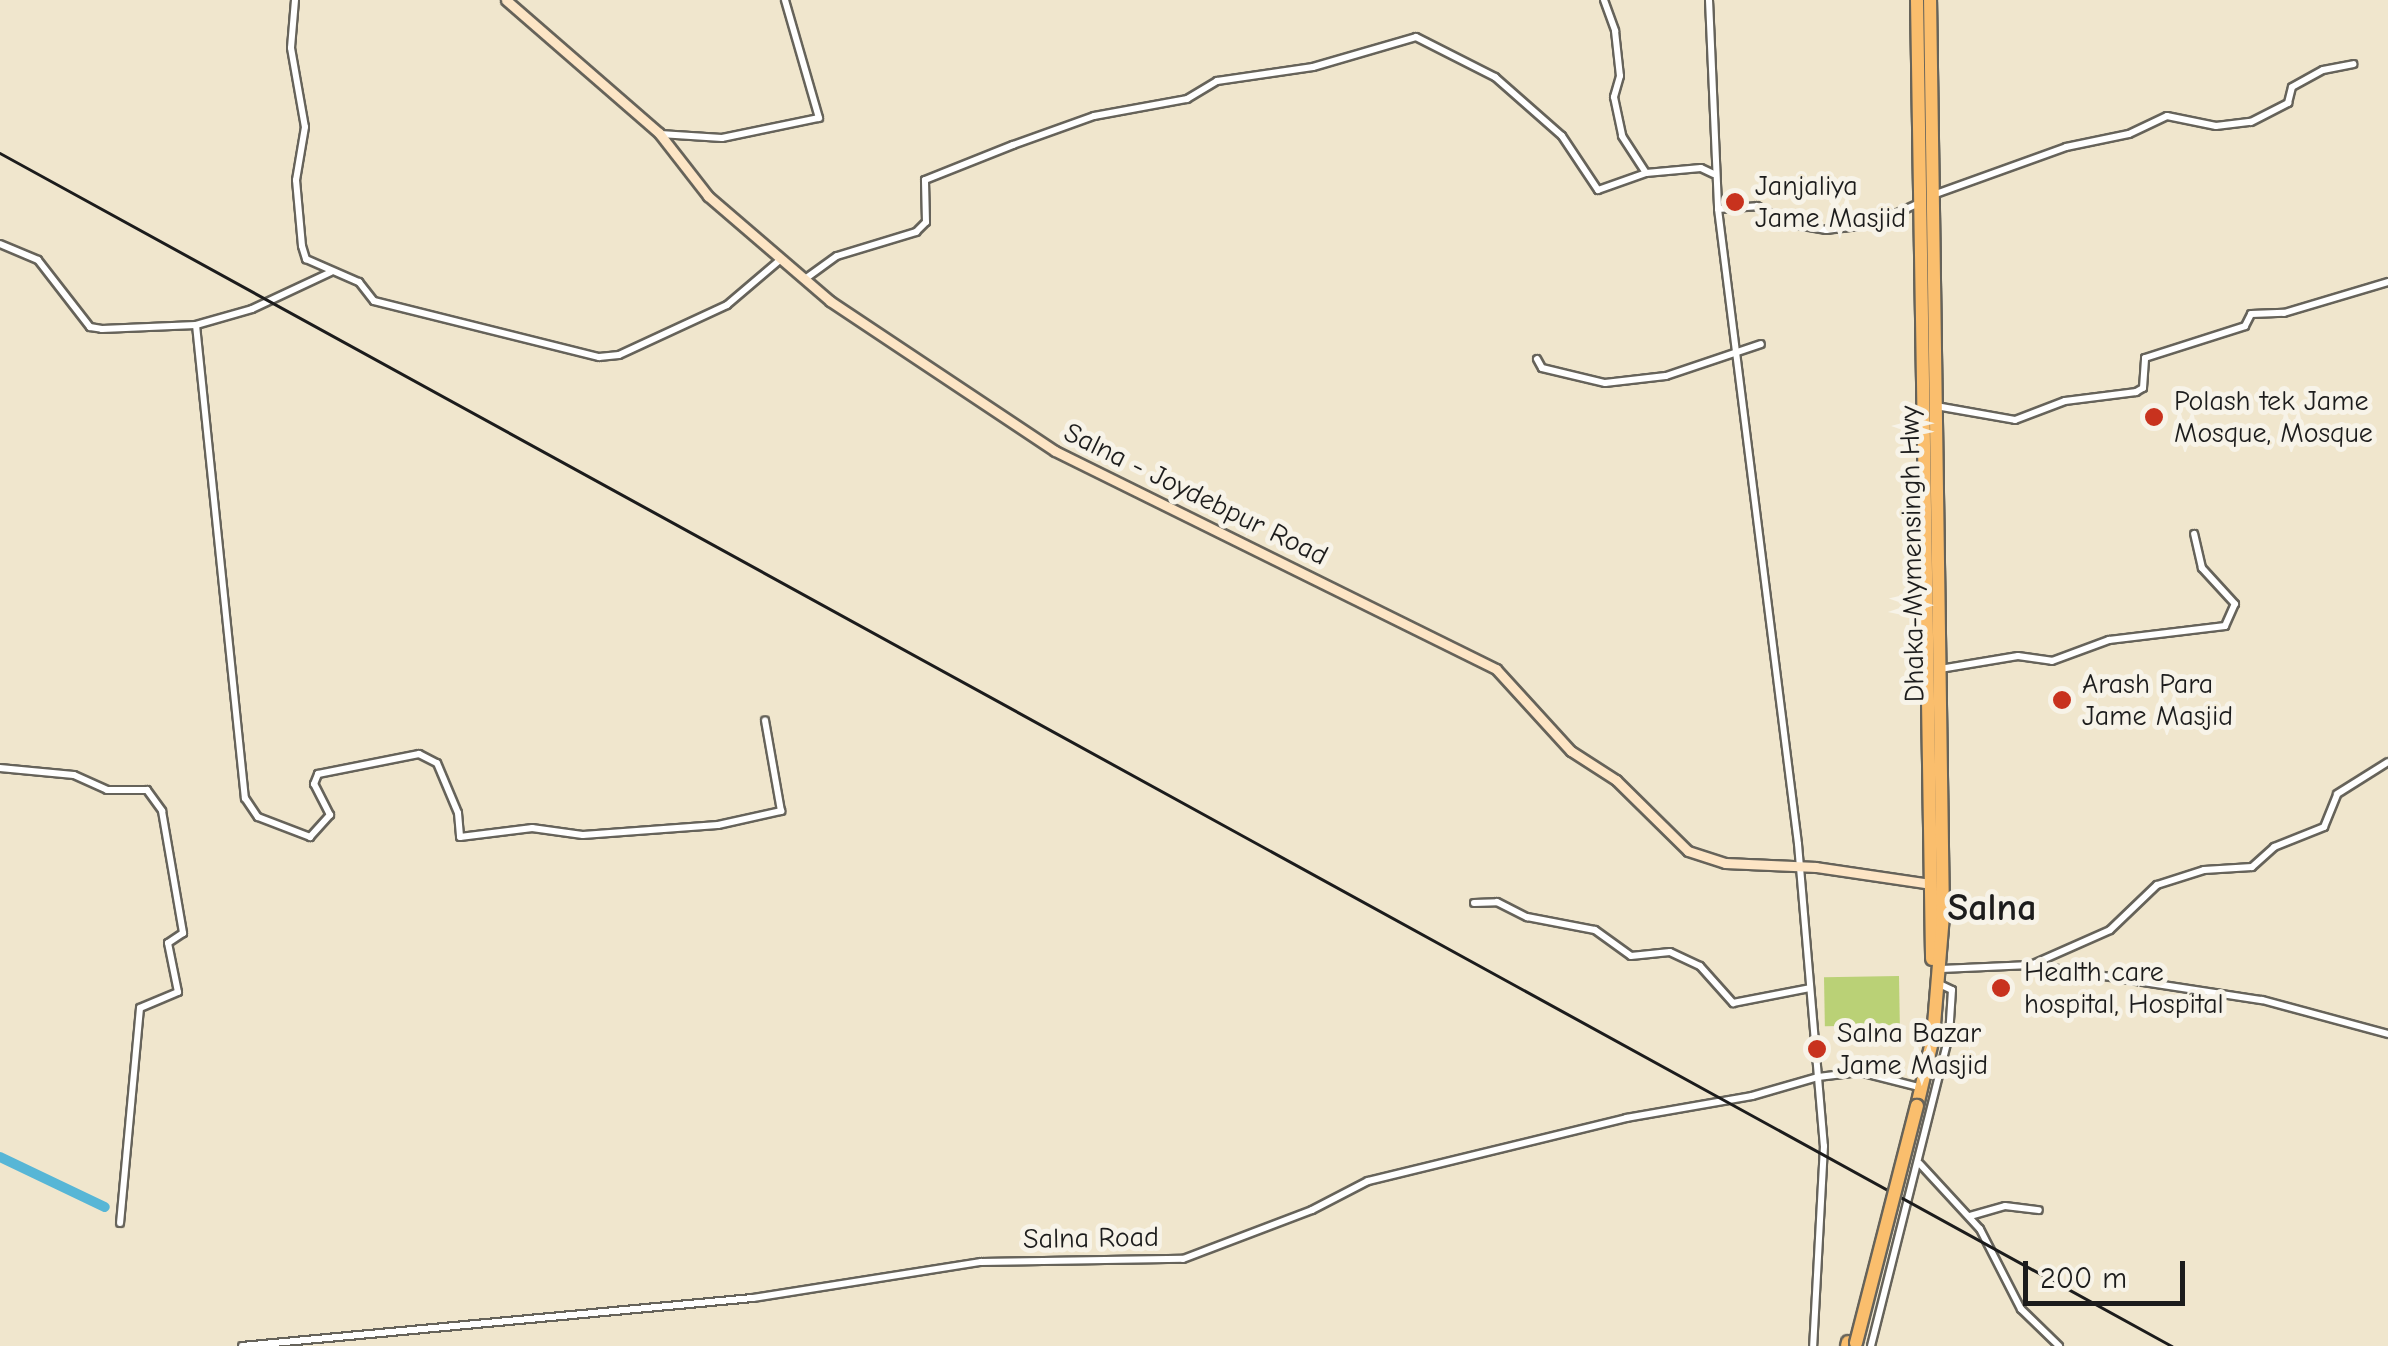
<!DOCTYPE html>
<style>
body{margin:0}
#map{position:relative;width:2388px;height:1346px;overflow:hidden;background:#f0e6cd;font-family:"Comic Neue",sans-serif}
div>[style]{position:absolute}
.green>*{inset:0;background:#bad176;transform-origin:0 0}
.river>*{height:10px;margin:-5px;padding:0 5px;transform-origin:5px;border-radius:5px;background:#57b6d6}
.roads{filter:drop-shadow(2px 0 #66635a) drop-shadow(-2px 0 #66635a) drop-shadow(0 2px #66635a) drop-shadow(0 -2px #66635a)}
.street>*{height:6px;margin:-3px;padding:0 3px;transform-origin:3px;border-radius:3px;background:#fff}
.secondary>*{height:9px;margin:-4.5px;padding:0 4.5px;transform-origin:4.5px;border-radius:4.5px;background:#fde5c5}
.highway>*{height:12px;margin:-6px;padding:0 6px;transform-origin:6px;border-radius:6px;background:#fabe6d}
.rail>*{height:2.5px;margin:-1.25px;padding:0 1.25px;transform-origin:1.25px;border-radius:1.25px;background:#1c1c1c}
.bridges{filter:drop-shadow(2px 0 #66635a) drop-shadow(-2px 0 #66635a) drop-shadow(0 2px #66635a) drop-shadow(0 -2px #66635a)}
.highway-bridge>*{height:12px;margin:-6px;padding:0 6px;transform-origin:6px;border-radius:6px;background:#fabe6d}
.dots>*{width:28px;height:28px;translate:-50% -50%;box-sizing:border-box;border:5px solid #f7f3e8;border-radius:50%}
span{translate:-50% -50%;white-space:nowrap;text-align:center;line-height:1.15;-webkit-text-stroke:10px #f7f3e8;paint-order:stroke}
.poi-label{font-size:28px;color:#1c1c1c}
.left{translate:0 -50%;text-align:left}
.street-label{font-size:28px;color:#1c1c1c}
.district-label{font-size:38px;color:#1c1c1c;font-weight:700}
.scale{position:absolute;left:2023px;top:1261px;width:162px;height:45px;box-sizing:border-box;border:5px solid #1c1c1c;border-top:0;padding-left:12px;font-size:30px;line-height:35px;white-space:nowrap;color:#1c1c1c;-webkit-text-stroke:8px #f7f3e8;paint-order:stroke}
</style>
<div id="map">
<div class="green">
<div style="left:1899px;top:976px;width:49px;height:75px;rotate:89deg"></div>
</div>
<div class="river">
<div style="left:0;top:1157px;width:116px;rotate:25.5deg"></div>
</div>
<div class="roads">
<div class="street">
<div style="left:295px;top:0;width:48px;rotate:94.8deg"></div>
<div style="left:291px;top:48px;width:80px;rotate:80deg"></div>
<div style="left:305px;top:127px;width:54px;rotate:99.6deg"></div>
<div style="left:296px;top:180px;width:66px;rotate:84.8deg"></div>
<div style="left:302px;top:246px;width:14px;rotate:73deg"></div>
<div style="left:306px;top:259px;width:58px;rotate:23.5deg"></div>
<div style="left:359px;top:282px;width:24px;rotate:52deg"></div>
<div style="left:374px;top:301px;width:232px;rotate:14deg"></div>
<div style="left:599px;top:357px;width:20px;rotate:-6deg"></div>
<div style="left:619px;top:355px;width:119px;rotate:-24.8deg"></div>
<div style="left:727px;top:305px;width:71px;rotate:-40.4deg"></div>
<div style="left:1604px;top:0;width:33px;rotate:70deg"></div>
<div style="left:1615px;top:31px;width:45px;rotate:83.7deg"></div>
<div style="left:1620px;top:76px;width:22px;rotate:106deg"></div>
<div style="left:1614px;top:97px;width:40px;rotate:78deg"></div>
<div style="left:1622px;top:136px;width:44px;rotate:57deg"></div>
<div style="left:1646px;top:173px;width:55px;rotate:-5.2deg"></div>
<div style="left:1701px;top:168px;width:14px;rotate:25deg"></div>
<div style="left:1709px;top:0;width:209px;rotate:87.5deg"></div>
<div style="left:1718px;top:209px;width:640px;rotate:82.82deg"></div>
<div style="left:1798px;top:844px;width:303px;rotate:85.1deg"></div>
<div style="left:1824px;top:1146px;width:200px;rotate:93.1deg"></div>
<div style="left:660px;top:134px;width:62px;rotate:3.7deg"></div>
<div style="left:722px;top:138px;width:99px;rotate:-11.7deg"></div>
<div style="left:819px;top:118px;width:123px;rotate:-106.1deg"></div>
<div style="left:1933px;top:195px;width:141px;rotate:-19.8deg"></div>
<div style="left:2066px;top:147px;width:64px;rotate:-11.7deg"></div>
<div style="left:2129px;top:134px;width:42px;rotate:-25.3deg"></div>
<div style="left:2167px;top:116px;width:50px;rotate:11.5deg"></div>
<div style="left:2216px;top:126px;width:35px;rotate:-7deg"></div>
<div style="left:2251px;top:122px;width:42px;rotate:-27.2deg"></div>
<div style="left:2288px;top:103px;width:16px;rotate:-76deg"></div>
<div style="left:2292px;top:87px;width:35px;rotate:-29deg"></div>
<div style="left:2323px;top:70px;width:31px;rotate:-11deg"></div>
<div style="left:1718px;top:209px;width:39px;rotate:-4deg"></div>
<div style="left:1757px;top:206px;width:34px;rotate:30deg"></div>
<div style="left:1786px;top:223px;width:41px;rotate:9.9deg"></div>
<div style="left:1826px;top:230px;width:48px;rotate:-7.1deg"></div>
<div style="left:1874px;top:224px;width:50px;rotate:-25deg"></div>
<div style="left:0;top:244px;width:41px;rotate:22.8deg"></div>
<div style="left:38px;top:260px;width:85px;rotate:52.2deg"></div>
<div style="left:90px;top:327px;width:12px;rotate:9deg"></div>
<div style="left:102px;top:329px;width:94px;rotate:-2.4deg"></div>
<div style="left:196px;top:325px;width:58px;rotate:-15.9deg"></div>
<div style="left:252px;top:309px;width:87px;rotate:-25.1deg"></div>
<div style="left:805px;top:279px;width:39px;rotate:-36deg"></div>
<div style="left:837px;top:256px;width:83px;rotate:-16.9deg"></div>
<div style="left:916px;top:232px;width:14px;rotate:-45deg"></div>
<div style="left:926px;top:222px;width:42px;rotate:-91.4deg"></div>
<div style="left:925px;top:180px;width:95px;rotate:-21.7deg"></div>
<div style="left:1013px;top:145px;width:86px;rotate:-19.7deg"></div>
<div style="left:1094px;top:116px;width:95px;rotate:-10.4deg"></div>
<div style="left:1187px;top:99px;width:35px;rotate:-31deg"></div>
<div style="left:1217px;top:81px;width:97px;rotate:-8.3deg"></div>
<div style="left:1313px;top:67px;width:107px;rotate:-16.2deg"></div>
<div style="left:1416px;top:37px;width:89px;rotate:26.9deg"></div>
<div style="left:1495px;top:77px;width:89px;rotate:41.4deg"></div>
<div style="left:1562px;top:136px;width:65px;rotate:56.3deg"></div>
<div style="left:1598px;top:190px;width:51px;rotate:-19.5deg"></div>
<div style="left:196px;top:325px;width:476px;rotate:84.1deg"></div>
<div style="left:245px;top:798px;width:23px;rotate:56deg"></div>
<div style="left:258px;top:817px;width:56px;rotate:21deg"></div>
<div style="left:310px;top:837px;width:30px;rotate:-48deg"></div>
<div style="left:330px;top:815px;width:35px;rotate:-117deg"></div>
<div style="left:314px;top:784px;width:11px;rotate:-68deg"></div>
<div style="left:318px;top:774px;width:103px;rotate:-11.2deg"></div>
<div style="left:419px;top:754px;width:20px;rotate:27deg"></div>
<div style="left:437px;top:763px;width:54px;rotate:67.2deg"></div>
<div style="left:458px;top:813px;width:24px;rotate:85deg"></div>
<div style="left:460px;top:837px;width:73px;rotate:-7.1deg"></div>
<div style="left:532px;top:828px;width:51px;rotate:7.8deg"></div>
<div style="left:583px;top:835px;width:135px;rotate:-4.2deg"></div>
<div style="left:718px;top:825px;width:65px;rotate:-12.5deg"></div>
<div style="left:781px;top:811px;width:92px;rotate:-100deg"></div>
<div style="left:1537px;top:359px;width:10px;rotate:61deg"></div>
<div style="left:1542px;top:368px;width:65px;rotate:13.4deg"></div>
<div style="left:1605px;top:383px;width:61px;rotate:-6.5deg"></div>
<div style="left:1666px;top:376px;width:100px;rotate:-18.6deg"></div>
<div style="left:1936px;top:406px;width:80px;rotate:10deg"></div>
<div style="left:2015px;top:420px;width:53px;rotate:-20.8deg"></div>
<div style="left:2065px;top:401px;width:72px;rotate:-7.2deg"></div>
<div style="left:2136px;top:392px;width:8px;rotate:-30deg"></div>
<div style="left:2143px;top:388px;width:30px;rotate:-86deg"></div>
<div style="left:2145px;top:358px;width:105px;rotate:-17.7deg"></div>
<div style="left:2245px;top:326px;width:13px;rotate:-63deg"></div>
<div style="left:2251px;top:314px;width:33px;rotate:-2deg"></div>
<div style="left:2284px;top:313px;width:109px;rotate:-16.6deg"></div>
<div style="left:1940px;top:669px;width:79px;rotate:-9.5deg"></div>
<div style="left:2018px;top:656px;width:34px;rotate:8deg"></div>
<div style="left:2052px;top:661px;width:61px;rotate:-20.2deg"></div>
<div style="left:2109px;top:640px;width:117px;rotate:-6.9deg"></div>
<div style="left:2225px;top:626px;width:24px;rotate:-66deg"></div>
<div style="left:2235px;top:604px;width:49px;rotate:-132.5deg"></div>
<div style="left:2202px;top:568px;width:35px;rotate:-103deg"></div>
<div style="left:0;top:768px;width:74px;rotate:5.4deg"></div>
<div style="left:74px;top:775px;width:36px;rotate:24deg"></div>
<div style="left:107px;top:790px;width:40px"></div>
<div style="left:147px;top:790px;width:26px;rotate:54deg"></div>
<div style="left:162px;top:811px;width:124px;rotate:80.2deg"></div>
<div style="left:183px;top:933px;width:18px;rotate:146deg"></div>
<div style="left:168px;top:943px;width:50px;rotate:78.5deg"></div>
<div style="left:178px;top:992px;width:41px;rotate:157.2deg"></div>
<div style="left:140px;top:1008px;width:216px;rotate:95.3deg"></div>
<div style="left:1474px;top:903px;width:23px;rotate:-2deg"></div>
<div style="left:1497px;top:902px;width:34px;rotate:27deg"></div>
<div style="left:1527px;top:917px;width:69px;rotate:10.8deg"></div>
<div style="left:1595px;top:930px;width:44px;rotate:35.8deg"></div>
<div style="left:1631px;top:956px;width:39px;rotate:-6deg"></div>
<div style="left:1670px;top:952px;width:33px;rotate:25deg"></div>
<div style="left:1700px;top:966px;width:50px;rotate:48.3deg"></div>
<div style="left:1733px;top:1003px;width:78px;rotate:-11deg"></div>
<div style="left:2032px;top:965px;width:233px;rotate:8.7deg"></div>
<div style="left:2262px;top:1000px;width:131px;rotate:15.1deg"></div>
<div style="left:1941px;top:969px;width:90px;rotate:-2.5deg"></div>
<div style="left:2031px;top:965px;width:86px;rotate:-23.9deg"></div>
<div style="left:2110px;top:930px;width:65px;rotate:-43.8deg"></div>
<div style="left:2157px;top:885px;width:49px;rotate:-17.7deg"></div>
<div style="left:2204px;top:870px;width:48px;rotate:-3.6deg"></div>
<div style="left:2252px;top:867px;width:30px;rotate:-42deg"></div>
<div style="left:2274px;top:847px;width:54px;rotate:-21.8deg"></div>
<div style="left:2324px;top:827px;width:35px;rotate:-68deg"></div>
<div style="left:2337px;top:794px;width:60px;rotate:-32.1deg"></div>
<div style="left:1920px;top:1164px;width:88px;rotate:47.3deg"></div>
<div style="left:1980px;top:1229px;width:90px;rotate:62.9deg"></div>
<div style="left:2021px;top:1309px;width:53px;rotate:44.2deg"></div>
<div style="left:1970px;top:1216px;width:36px;rotate:-16deg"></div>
<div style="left:2005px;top:1206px;width:34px;rotate:7deg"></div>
<div style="left:242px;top:1346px;width:513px;rotate:-5.37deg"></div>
<div style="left:753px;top:1298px;width:231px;rotate:-9deg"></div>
<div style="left:981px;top:1262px;width:202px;rotate:-0.9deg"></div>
<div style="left:1183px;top:1259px;width:138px;rotate:-20.8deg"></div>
<div style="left:1312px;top:1210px;width:63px;rotate:-27.4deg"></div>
<div style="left:1368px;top:1181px;width:266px;rotate:-13.7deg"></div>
<div style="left:1626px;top:1118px;width:128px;rotate:-9.9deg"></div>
<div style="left:1752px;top:1096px;width:69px;rotate:-16.1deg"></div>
<div style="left:1818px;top:1077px;width:42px;rotate:-6.8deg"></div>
<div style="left:1860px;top:1072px;width:57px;rotate:14.3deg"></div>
<div style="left:1871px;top:1346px;width:320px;rotate:-75.9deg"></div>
<div style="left:1949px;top:1036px;width:46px;rotate:-86.3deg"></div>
<div style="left:1952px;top:990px;width:14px;rotate:-155deg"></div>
</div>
<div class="secondary">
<div style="left:506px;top:0;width:203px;rotate:41deg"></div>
<div style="left:659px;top:133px;width:80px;rotate:52.1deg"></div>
<div style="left:708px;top:196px;width:161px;rotate:40.7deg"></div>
<div style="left:830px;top:301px;width:270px;rotate:33.7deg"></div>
<div style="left:1055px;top:451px;width:492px;rotate:26.3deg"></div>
<div style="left:1496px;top:669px;width:111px;rotate:47.6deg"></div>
<div style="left:1571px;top:751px;width:54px;rotate:32.8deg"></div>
<div style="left:1616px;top:780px;width:101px;rotate:44.6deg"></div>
<div style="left:1688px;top:851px;width:39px;rotate:18deg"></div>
<div style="left:1725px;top:863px;width:91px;rotate:2.5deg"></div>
<div style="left:1816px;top:867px;width:116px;rotate:8.4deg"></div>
</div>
<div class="highway">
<div style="left:1917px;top:0;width:959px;rotate:89.1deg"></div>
<div style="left:1917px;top:1106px;width:71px;rotate:-76.9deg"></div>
<div style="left:1933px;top:1037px;width:121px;rotate:-85.3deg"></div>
<div style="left:1943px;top:916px;width:916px;rotate:-90.81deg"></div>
<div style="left:1847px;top:1346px;width:4px;rotate:-76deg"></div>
</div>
</div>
<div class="rail">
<div style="left:0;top:153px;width:2478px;rotate:28.78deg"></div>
</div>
<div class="bridges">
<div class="highway-bridge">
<div style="left:1856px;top:1343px;width:245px;rotate:-75.6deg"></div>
</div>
</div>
<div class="dots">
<div style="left:1735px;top:202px;background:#c8321e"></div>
<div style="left:2154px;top:417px;background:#c8321e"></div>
<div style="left:2062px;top:700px;background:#c8321e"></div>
<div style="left:2001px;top:988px;background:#c8321e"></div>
<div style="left:1817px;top:1049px;background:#c8321e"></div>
</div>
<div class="poi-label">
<span class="left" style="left:1755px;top:202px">Janjaliya<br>Jame Masjid</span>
<span class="left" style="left:2174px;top:417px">Polash tek Jame<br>Mosque, Mosque</span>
<span class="left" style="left:2082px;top:700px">Arash Para<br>Jame Masjid</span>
<span class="left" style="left:2024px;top:988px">Health care<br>hospital, Hospital</span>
<span class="left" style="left:1837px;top:1049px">Salna Bazar<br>Jame Masjid</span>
</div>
<div class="street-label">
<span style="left:1196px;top:494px;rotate:26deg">Salna - Joydebpur Road</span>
<span style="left:1912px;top:554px;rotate:-91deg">Dhaka-Mymensingh Hwy</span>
<span style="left:1091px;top:1238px;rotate:-1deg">Salna Road</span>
</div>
<div class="district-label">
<span style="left:1992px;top:909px">Salna</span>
</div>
<div class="scale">200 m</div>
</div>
